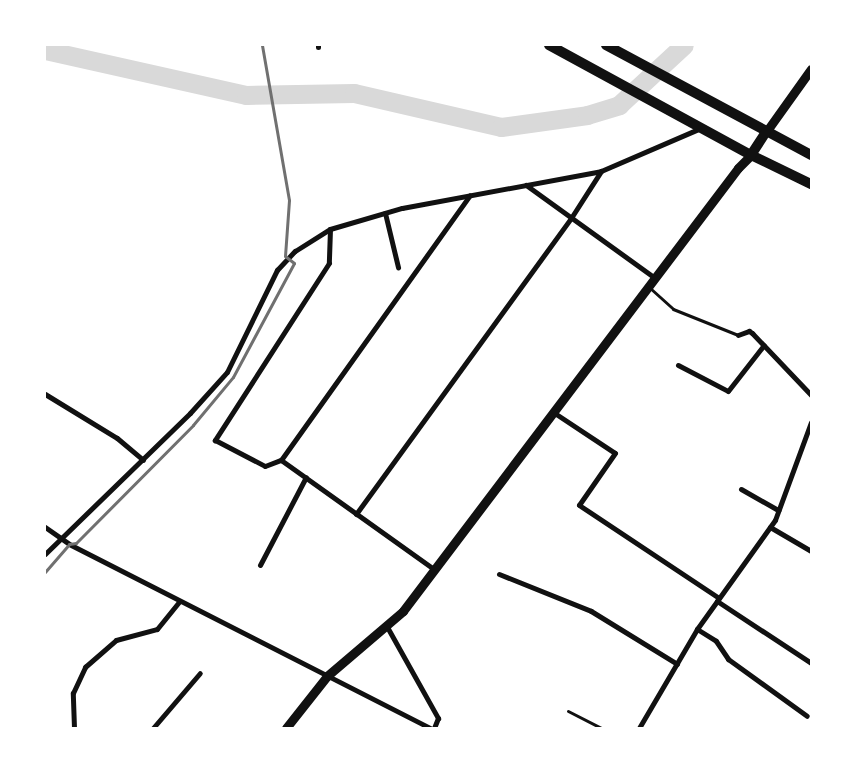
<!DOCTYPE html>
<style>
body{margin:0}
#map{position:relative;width:856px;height:773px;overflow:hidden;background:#fff;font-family:"Roboto Condensed",sans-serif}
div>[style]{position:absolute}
.river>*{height:19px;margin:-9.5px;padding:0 9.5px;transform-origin:9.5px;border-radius:9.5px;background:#d9d9d9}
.service>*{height:3px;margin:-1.5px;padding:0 1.5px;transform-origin:1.5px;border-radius:1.5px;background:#111}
.minor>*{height:5px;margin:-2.5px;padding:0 2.5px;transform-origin:2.5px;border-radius:2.5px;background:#111}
.secondary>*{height:9px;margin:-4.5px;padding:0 4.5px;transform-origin:4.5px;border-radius:4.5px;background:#111}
.trunk>*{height:10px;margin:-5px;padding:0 5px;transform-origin:5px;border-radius:5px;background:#111}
.rail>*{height:3px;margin:-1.5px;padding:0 1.5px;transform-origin:1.5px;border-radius:1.5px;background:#707070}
span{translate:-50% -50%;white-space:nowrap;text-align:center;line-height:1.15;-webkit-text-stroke:4px #fff;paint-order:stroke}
.frame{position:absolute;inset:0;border:46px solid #fff;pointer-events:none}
</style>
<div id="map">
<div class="river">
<div style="left:45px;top:50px;width:206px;rotate:12.6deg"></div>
<div style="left:246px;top:95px;width:108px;rotate:-1.1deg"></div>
<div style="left:354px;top:93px;width:151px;rotate:13deg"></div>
<div style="left:501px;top:127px;width:87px;rotate:-7.9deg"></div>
<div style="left:587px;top:115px;width:34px;rotate:-17deg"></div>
<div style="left:619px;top:105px;width:88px;rotate:-42.7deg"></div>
</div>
<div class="service">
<div style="left:650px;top:288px;width:31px;rotate:42deg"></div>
<div style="left:673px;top:309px;width:70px;rotate:21.8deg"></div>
<div style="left:568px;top:711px;width:37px;rotate:27deg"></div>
</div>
<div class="minor">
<div style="left:318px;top:47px;width:2px;rotate:-90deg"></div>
<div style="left:526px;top:185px;width:159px;rotate:35.8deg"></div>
<div style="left:385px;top:213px;width:56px;rotate:76.5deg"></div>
<div style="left:330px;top:229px;width:34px;rotate:92deg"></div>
<div style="left:329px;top:263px;width:211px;rotate:122.8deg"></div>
<div style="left:215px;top:440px;width:56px;rotate:27.5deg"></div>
<div style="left:265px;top:466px;width:17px;rotate:-21deg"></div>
<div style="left:281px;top:460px;width:325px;rotate:-54.5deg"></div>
<div style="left:738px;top:335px;width:12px;rotate:-20deg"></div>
<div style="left:749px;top:331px;width:4px;rotate:34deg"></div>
<div style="left:752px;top:333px;width:86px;rotate:46.4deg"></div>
<div style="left:678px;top:365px;width:56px;rotate:27.5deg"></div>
<div style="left:728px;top:391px;width:58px;rotate:-52deg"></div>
<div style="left:45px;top:394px;width:84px;rotate:31.4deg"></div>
<div style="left:117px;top:438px;width:34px;rotate:40deg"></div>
<div style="left:553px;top:412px;width:74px;rotate:33.5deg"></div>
<div style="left:615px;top:453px;width:63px;rotate:124.7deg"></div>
<div style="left:579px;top:505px;width:168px;rotate:33.6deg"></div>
<div style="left:281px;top:460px;width:188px;rotate:35.5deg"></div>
<div style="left:741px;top:489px;width:43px;rotate:29.6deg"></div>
<div style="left:356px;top:514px;width:366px;rotate:-54deg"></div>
<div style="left:571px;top:218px;width:56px;rotate:-57.4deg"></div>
<div style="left:45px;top:527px;width:29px;rotate:35deg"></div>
<div style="left:69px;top:544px;width:405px;rotate:27deg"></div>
<div style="left:770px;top:527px;width:48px;rotate:30.3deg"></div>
<div style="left:45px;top:554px;width:202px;rotate:-44.2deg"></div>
<div style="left:190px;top:413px;width:55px;rotate:-47.9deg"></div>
<div style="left:227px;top:372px;width:114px;rotate:-63.9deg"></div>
<div style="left:277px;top:270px;width:26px;rotate:-47deg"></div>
<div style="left:295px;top:251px;width:41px;rotate:-32.2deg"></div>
<div style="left:330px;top:229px;width:75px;rotate:-16.3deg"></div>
<div style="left:402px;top:208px;width:202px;rotate:-10.5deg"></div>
<div style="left:601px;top:171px;width:109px;rotate:-23.3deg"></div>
<div style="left:260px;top:565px;width:99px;rotate:-62.4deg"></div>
<div style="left:499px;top:574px;width:99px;rotate:21.9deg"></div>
<div style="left:591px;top:611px;width:101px;rotate:31.6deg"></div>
<div style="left:717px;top:601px;width:113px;rotate:33.4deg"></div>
<div style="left:386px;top:625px;width:107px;rotate:60.8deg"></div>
<div style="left:438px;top:718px;width:11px;rotate:112deg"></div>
<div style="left:697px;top:629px;width:22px;rotate:32deg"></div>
<div style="left:716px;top:641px;width:22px;rotate:56deg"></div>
<div style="left:728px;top:659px;width:97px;rotate:35.8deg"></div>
<div style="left:74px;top:728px;width:35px;rotate:-92deg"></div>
<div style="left:73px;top:693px;width:29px;rotate:-65deg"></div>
<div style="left:85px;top:667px;width:41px;rotate:-41.1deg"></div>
<div style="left:116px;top:640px;width:42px;rotate:-15deg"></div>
<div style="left:157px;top:629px;width:36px;rotate:-51deg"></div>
<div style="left:153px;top:728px;width:72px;rotate:-49.5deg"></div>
<div style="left:639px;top:728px;width:115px;rotate:-59.6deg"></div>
<div style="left:697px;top:629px;width:134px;rotate:-54.4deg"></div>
<div style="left:775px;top:520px;width:104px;rotate:-69.8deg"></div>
</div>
<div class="secondary">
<div style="left:766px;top:132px;width:77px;rotate:-54.5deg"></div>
<div style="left:286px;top:728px;width:66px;rotate:-51.7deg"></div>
<div style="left:327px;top:676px;width:100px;rotate:-40.5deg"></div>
<div style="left:403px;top:611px;width:555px;rotate:-52.9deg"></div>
<div style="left:738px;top:168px;width:18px;rotate:-45deg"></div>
</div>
<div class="trunk">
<div style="left:549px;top:45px;width:230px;rotate:28.6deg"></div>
<div style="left:751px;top:155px;width:67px;rotate:25.8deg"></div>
<div style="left:606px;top:45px;width:233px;rotate:28.2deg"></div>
<div style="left:751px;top:155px;width:27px;rotate:-57deg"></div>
</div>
<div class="rail">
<div style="left:45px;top:572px;width:37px;rotate:-49deg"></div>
<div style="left:69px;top:544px;width:7px;rotate:-8deg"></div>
<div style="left:76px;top:543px;width:166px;rotate:-45.2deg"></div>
<div style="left:193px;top:425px;width:62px;rotate:-50.2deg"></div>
<div style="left:233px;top:377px;width:129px;rotate:-61.8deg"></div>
<div style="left:294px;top:263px;width:11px;rotate:-142deg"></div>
<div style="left:285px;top:256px;width:56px;rotate:-85.9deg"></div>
<div style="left:289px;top:200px;width:157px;rotate:-99.9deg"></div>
</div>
<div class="frame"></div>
</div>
